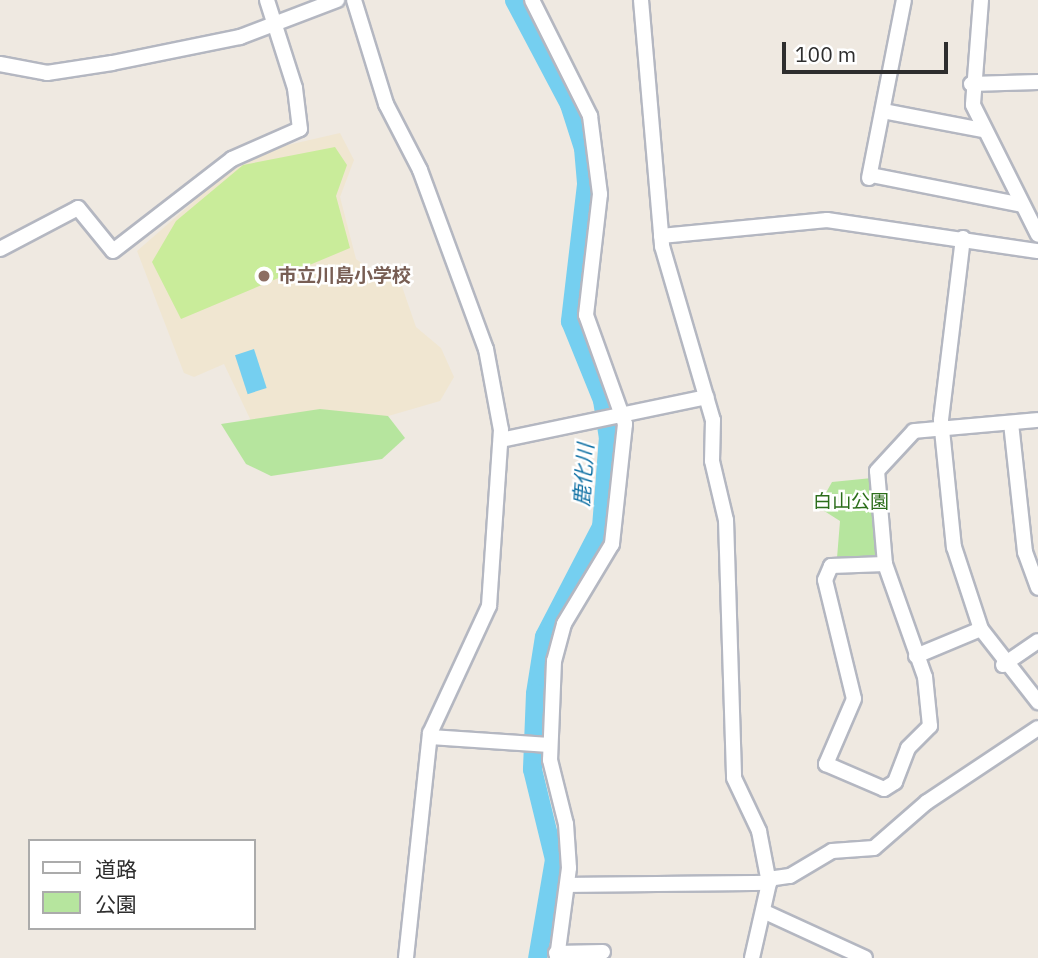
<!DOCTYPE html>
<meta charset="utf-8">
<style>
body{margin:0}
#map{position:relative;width:1038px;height:958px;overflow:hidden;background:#efe9e1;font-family:"IBM Plex Sans","Noto Sans JP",sans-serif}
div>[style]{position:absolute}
.education>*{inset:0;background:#f0e6d1}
.green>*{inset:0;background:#b6e59e}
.pitch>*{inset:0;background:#c9ec9a}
.water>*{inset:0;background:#75cff0;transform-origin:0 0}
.river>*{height:19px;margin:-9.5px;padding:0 9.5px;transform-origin:9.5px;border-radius:9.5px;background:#75cff0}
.roads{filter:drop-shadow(2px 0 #b4b7c1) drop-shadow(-2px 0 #b4b7c1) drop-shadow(0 2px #b4b7c1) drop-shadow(0 -2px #b4b7c1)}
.minor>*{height:14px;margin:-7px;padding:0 7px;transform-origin:7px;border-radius:7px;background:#fff}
.dots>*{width:19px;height:19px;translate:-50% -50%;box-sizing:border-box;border:4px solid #fff;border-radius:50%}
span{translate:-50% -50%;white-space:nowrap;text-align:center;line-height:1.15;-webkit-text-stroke:5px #fff;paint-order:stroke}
.education-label{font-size:19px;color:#785e54;font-weight:700}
.left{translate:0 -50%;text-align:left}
.park-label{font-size:19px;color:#2c6e1b}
.water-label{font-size:21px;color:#0d6fa3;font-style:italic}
.legend{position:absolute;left:28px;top:839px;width:228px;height:91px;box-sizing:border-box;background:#fff;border:2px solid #ababab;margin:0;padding:9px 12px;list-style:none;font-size:21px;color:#2e2e2e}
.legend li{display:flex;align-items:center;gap:14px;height:35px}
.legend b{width:35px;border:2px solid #ababab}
.scale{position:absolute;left:782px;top:42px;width:166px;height:32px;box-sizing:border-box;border:4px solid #2e2e2e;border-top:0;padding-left:9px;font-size:21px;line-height:24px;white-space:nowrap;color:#2e2e2e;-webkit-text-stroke:5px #fff;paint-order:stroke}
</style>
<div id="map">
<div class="education">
<div style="clip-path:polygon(340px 133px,354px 160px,340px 197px,356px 259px,384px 279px,397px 272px,416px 327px,441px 348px,454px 377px,440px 401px,378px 419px,320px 409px,252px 423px,224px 364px,194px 377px,184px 373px,137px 251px,248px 154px)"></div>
</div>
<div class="green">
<div style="clip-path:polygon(320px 409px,388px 416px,405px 438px,382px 459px,271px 476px,246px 464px,221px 424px)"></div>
<div style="clip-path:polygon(872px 478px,879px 554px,844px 564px,837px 558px,840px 521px,818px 507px,832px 482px)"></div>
</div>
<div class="pitch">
<div style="clip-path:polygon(335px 147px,347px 165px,336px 196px,350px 248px,181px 319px,152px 262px,176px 221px,243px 165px)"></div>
</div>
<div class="water">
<div style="left:254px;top:349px;width:41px;height:20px;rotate:72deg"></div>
</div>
<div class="river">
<div style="left:514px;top:0;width:118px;rotate:62.1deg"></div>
<div style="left:569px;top:104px;width:46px;rotate:72.3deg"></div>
<div style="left:583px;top:148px;width:36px;rotate:85deg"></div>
<div style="left:586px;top:184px;width:138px;rotate:96.7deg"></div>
<div style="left:570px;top:321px;width:85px;rotate:67.9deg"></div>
<div style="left:602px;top:400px;width:36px;rotate:81deg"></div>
<div style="left:608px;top:436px;width:90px;rotate:94.4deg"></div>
<div style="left:601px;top:526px;width:124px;rotate:117.4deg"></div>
<div style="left:544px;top:636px;width:58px;rotate:99deg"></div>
<div style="left:535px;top:693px;width:76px;rotate:92.3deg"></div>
<div style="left:532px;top:769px;width:93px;rotate:76.3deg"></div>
<div style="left:554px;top:859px;width:100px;rotate:99.7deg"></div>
</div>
<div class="roads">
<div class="minor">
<div style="left:354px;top:0;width:109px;rotate:72.9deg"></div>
<div style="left:386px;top:104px;width:74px;rotate:62.7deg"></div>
<div style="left:420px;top:170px;width:191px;rotate:69.8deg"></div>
<div style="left:486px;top:349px;width:82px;rotate:79.5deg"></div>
<div style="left:501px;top:430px;width:176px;rotate:93.9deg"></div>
<div style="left:489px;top:606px;width:140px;rotate:114.9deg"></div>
<div style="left:430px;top:733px;width:226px;rotate:96.1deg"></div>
<div style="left:532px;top:0;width:130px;rotate:63.4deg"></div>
<div style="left:590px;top:116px;width:79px;rotate:82.7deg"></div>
<div style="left:600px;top:194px;width:122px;rotate:96.6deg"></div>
<div style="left:586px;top:315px;width:116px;rotate:70.3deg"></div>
<div style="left:625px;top:424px;width:121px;rotate:96.2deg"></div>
<div style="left:612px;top:544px;width:93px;rotate:121deg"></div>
<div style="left:564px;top:624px;width:38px;rotate:105deg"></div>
<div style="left:554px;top:661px;width:99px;rotate:92.3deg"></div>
<div style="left:550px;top:760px;width:66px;rotate:76deg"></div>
<div style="left:566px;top:824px;width:44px;rotate:86.1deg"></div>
<div style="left:569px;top:868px;width:91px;rotate:97.6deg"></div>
<div style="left:641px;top:0;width:247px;rotate:85.1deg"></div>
<div style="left:662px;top:246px;width:181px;rotate:73.7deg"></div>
<div style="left:713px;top:420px;width:41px;rotate:91.4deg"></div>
<div style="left:712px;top:461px;width:61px;rotate:76.7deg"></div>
<div style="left:726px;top:520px;width:258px;rotate:88.2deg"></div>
<div style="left:734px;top:778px;width:59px;rotate:64.7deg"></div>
<div style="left:759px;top:831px;width:53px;rotate:79.1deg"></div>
<div style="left:769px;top:883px;width:77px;rotate:102.8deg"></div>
<div style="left:981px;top:0;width:105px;rotate:94.4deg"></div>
<div style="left:973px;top:105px;width:145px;rotate:63.4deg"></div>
<div style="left:0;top:64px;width:48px;rotate:10.8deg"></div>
<div style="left:47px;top:73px;width:66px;rotate:-8.7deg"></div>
<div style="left:112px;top:63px;width:131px;rotate:-11.5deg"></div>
<div style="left:240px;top:37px;width:104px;rotate:-20.9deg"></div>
<div style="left:971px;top:84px;width:67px;rotate:-1.7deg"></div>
<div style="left:883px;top:111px;width:102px;rotate:10.8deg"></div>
<div style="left:871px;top:175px;width:154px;rotate:11.2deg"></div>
<div style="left:869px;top:178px;width:181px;rotate:-78.9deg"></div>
<div style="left:661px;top:236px;width:167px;rotate:-5.5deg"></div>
<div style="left:827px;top:220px;width:213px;rotate:8.4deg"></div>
<div style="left:963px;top:238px;width:183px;rotate:96.9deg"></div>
<div style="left:941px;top:420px;width:128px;rotate:84.2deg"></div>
<div style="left:954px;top:547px;width:86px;rotate:71.8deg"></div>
<div style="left:981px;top:629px;width:93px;rotate:52deg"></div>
<div style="left:0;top:249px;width:88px;rotate:-27.7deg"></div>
<div style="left:78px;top:208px;width:55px;rotate:50.9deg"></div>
<div style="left:113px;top:251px;width:150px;rotate:-37.7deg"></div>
<div style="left:232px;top:159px;width:74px;rotate:-23.8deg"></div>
<div style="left:300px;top:129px;width:41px;rotate:-97deg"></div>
<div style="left:295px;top:88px;width:92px;rotate:-107.7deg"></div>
<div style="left:1011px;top:423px;width:130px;rotate:83.8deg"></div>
<div style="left:1025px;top:552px;width:38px;rotate:70deg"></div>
<div style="left:501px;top:440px;width:210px;rotate:-11.8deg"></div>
<div style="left:885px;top:564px;width:54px;rotate:177.9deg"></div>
<div style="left:831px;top:566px;width:15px;rotate:113deg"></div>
<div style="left:825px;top:580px;width:122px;rotate:76.3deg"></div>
<div style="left:854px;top:699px;width:71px;rotate:113.3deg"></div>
<div style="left:826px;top:764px;width:63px;rotate:23.3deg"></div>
<div style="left:884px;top:789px;width:13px;rotate:-32deg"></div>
<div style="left:895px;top:782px;width:36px;rotate:-69deg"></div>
<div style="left:908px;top:748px;width:31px;rotate:-45deg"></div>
<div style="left:930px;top:726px;width:49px;rotate:-95.8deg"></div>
<div style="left:925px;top:677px;width:120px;rotate:-109.5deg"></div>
<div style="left:885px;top:564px;width:93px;rotate:-94.9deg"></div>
<div style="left:877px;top:471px;width:54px;rotate:-47.2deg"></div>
<div style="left:914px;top:431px;width:124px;rotate:-5.1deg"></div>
<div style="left:916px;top:656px;width:70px;rotate:-22.6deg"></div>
<div style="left:1003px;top:665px;width:42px;rotate:-34.4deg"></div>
<div style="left:430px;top:737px;width:120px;rotate:3.8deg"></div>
<div style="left:768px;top:879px;width:22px;rotate:-8deg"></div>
<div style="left:790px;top:876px;width:49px;rotate:-30.8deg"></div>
<div style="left:832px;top:851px;width:42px;rotate:-4.1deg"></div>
<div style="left:874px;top:848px;width:70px;rotate:-41deg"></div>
<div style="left:927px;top:802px;width:133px;rotate:-33.7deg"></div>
<div style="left:569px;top:885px;width:200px;rotate:-0.6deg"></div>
<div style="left:765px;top:912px;width:110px;rotate:24.7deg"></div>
<div style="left:556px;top:953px;width:47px;rotate:-1.2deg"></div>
</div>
</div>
<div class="dots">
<div style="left:264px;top:276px;background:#8d6e63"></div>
</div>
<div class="education-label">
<span class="left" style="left:278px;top:276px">市立川島小学校</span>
</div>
<div class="park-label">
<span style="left:851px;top:502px">白山公園</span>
</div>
<div class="water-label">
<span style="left:583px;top:475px;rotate:-86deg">鹿化川</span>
</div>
<ul class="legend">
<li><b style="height:9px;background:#fff"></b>道路</li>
<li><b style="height:19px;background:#b6e59e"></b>公園</li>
</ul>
<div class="scale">100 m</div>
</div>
